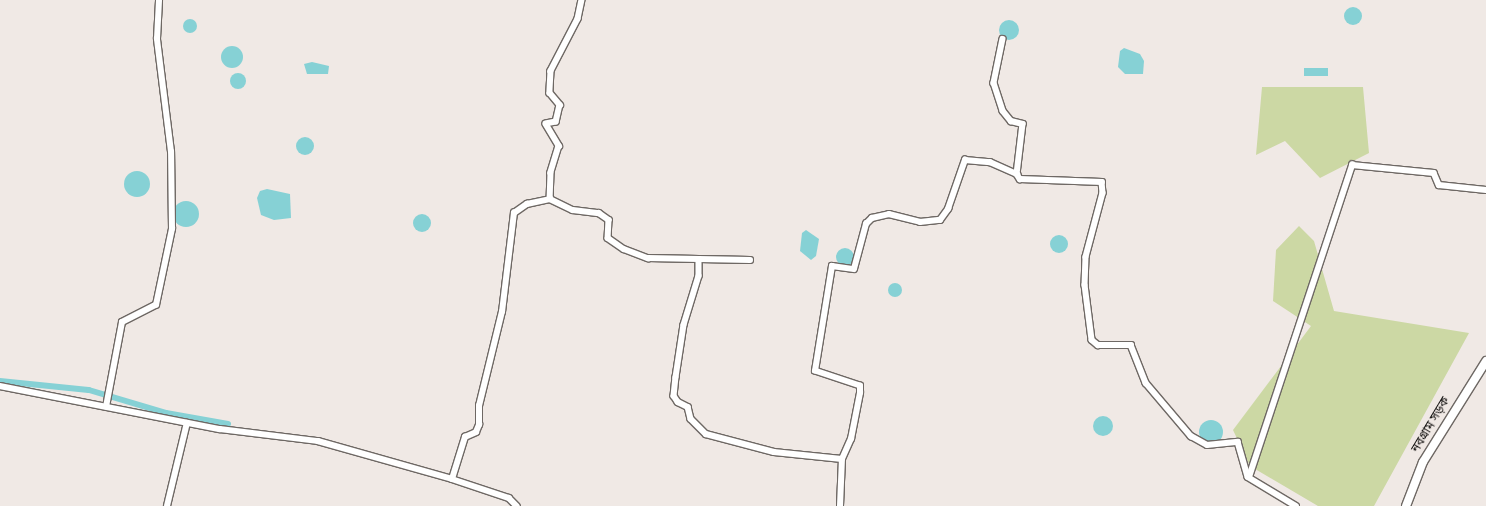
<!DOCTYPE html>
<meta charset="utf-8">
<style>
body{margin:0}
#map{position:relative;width:1486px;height:506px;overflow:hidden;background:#f0e9e5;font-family:"Public Sans","Noto Sans Bengali",sans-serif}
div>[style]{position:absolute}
.green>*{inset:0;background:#ccd8a4}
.water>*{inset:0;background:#86d1d5;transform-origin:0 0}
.round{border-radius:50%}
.canal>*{height:6px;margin:-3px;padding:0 3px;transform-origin:3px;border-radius:3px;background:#86d1d5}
.roads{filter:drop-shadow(1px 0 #6e6864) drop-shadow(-1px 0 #6e6864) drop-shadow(0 1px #6e6864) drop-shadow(0 -1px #6e6864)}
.minor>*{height:5.5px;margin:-2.75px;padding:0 2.75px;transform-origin:2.75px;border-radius:2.75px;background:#fff}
.secondary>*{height:8px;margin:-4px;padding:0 4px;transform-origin:4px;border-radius:4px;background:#fff}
span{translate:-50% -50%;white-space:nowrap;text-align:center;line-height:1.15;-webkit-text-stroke:3.5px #f0e9e5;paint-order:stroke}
.street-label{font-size:12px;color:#0e0c0b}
</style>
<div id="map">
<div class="green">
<div style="clip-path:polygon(1262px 87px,1363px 87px,1369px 153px,1320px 178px,1285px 141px,1256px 155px)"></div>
<div style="clip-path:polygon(1299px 226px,1314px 241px,1334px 311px,1469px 333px,1374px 506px,1318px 506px,1250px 466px,1233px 430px,1311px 326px,1273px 301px,1276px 250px)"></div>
</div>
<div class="water">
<div class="round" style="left:1344px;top:7px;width:18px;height:18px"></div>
<div class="round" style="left:183px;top:19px;width:14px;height:14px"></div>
<div class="round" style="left:999px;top:20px;width:20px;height:20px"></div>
<div class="round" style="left:221px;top:46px;width:22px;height:22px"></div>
<div style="clip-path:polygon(1124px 48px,1140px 54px,1144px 61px,1143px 74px,1125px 74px,1118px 67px,1120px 51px)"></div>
<div style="clip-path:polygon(312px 62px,329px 66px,328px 74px,307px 74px,304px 64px)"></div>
<div style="left:1304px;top:68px;width:24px;height:8px"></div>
<div class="round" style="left:230px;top:73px;width:16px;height:16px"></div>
<div class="round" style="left:296px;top:137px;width:18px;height:18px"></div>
<div class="round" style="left:124px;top:171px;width:26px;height:26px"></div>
<div style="clip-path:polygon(267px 189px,290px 194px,291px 218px,274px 220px,261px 215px,257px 198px,260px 191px)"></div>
<div class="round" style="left:173px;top:201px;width:26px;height:26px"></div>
<div class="round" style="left:413px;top:214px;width:18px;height:18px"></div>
<div style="clip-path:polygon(806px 230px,819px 239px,816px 256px,811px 260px,800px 251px,802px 233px)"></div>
<div class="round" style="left:1050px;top:235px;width:18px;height:18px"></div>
<div class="round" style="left:836px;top:248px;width:18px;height:18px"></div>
<div class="round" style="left:888px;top:283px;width:14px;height:14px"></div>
<div class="round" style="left:1093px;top:416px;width:20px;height:20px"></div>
<div class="round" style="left:1199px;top:420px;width:24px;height:24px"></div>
</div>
<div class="canal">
<div style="left:0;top:381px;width:89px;rotate:5.8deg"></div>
<div style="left:89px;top:390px;width:80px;rotate:16.6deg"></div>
<div style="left:166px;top:413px;width:63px;rotate:10.1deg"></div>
</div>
<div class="roads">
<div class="minor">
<div style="left:582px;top:0;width:19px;rotate:102deg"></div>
<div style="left:578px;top:19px;width:59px;rotate:117.4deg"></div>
<div style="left:551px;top:71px;width:22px;rotate:93deg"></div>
<div style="left:550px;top:93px;width:16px;rotate:50deg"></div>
<div style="left:560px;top:105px;width:17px;rotate:103deg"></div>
<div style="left:556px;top:122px;width:10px;rotate:169deg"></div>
<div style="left:546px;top:124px;width:26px;rotate:59deg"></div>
<div style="left:559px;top:146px;width:28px;rotate:107deg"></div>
<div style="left:551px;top:173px;width:26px;rotate:92deg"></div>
<div style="left:550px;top:199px;width:25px;rotate:26deg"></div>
<div style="left:573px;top:210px;width:26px;rotate:7deg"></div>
<div style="left:599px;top:213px;width:12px;rotate:35deg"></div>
<div style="left:609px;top:220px;width:18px;rotate:93deg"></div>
<div style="left:608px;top:238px;width:19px;rotate:35deg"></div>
<div style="left:624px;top:249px;width:26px;rotate:21deg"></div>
<div style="left:648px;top:258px;width:102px;rotate:1.1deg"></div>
<div style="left:1003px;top:39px;width:45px;rotate:101.6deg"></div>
<div style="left:994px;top:83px;width:29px;rotate:72deg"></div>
<div style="left:1003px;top:111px;width:13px;rotate:51deg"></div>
<div style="left:1011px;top:121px;width:12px;rotate:14deg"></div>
<div style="left:1023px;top:124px;width:50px;rotate:96.8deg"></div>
<div style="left:1017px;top:174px;width:6px;rotate:59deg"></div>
<div style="left:1020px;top:179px;width:82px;rotate:2.1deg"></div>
<div style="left:1102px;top:182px;width:11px;rotate:85deg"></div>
<div style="left:1103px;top:193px;width:66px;rotate:104.9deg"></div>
<div style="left:1086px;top:257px;width:28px;rotate:92deg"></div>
<div style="left:1085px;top:285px;width:55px;rotate:82.7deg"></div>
<div style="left:1092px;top:340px;width:8px;rotate:40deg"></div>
<div style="left:1098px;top:345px;width:33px"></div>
<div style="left:1131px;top:345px;width:41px;rotate:68.5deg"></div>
<div style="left:1146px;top:383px;width:70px;rotate:49.7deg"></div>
<div style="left:1191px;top:436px;width:18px;rotate:29deg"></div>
<div style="left:1207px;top:445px;width:31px;rotate:-6deg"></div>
<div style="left:1238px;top:442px;width:36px;rotate:74deg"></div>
<div style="left:1248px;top:477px;width:56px;rotate:31.1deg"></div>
<div style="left:699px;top:259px;width:17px;rotate:90deg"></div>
<div style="left:699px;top:276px;width:51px;rotate:107deg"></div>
<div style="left:684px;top:325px;width:53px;rotate:98.7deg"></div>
<div style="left:676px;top:377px;width:19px;rotate:96deg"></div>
<div style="left:674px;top:396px;width:7px;rotate:56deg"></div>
<div style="left:678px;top:402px;width:11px;rotate:27deg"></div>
<div style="left:688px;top:407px;width:12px;rotate:76deg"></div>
<div style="left:691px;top:419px;width:21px;rotate:45deg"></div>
<div style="left:706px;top:434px;width:70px;rotate:14.8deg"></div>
<div style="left:774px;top:452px;width:68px;rotate:5.9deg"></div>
<div style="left:0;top:386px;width:224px;rotate:11.1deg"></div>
<div style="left:220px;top:429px;width:99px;rotate:7deg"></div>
<div style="left:318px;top:441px;width:139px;rotate:15.8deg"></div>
<div style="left:452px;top:479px;width:60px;rotate:18.4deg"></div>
<div style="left:509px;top:498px;width:11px;rotate:45deg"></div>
<div style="left:106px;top:407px;width:86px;rotate:-79.3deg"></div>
<div style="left:122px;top:322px;width:38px;rotate:-27deg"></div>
<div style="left:156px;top:305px;width:78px;rotate:-78.1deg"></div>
<div style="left:172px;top:229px;width:77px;rotate:-90.7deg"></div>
<div style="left:171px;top:152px;width:114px;rotate:-97.1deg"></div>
<div style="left:157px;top:39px;width:39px;rotate:-87deg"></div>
<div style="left:1249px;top:477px;width:329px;rotate:-71.7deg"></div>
<div style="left:1352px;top:165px;width:82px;rotate:5.6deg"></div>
<div style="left:1434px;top:173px;width:13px;rotate:67deg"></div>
<div style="left:1439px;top:185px;width:47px;rotate:6.1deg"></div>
<div style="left:452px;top:479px;width:44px;rotate:-72.8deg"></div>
<div style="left:465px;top:437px;width:12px;rotate:-24deg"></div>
<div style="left:476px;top:432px;width:8px;rotate:-67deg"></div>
<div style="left:479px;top:425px;width:19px;rotate:-90deg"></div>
<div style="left:479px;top:406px;width:97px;rotate:-76.3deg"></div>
<div style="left:502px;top:312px;width:100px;rotate:-83.1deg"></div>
<div style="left:514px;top:213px;width:16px;rotate:-35deg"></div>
<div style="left:527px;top:204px;width:24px;rotate:-12deg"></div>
<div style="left:167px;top:506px;width:85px;rotate:-76.5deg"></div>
<div style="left:840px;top:506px;width:47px;rotate:-87.6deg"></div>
<div style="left:842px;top:459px;width:22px;rotate:-66deg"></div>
<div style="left:851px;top:439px;width:47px;rotate:-78.9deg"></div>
<div style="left:860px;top:393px;width:7px;rotate:-90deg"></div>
<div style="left:860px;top:386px;width:47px;rotate:-161.6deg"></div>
<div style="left:815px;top:371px;width:106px;rotate:-80.8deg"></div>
<div style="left:832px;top:266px;width:22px;rotate:8deg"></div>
<div style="left:854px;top:269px;width:47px;rotate:-75.1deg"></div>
<div style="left:866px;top:224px;width:8px;rotate:-45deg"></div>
<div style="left:872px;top:218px;width:17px;rotate:-13deg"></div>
<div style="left:889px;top:214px;width:32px;rotate:14deg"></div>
<div style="left:920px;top:222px;width:20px;rotate:-6deg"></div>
<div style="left:940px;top:220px;width:14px;rotate:-54deg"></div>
<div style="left:948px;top:209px;width:52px;rotate:-70.9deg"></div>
<div style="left:965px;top:160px;width:25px;rotate:5deg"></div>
<div style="left:990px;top:162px;width:30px;rotate:24deg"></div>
</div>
<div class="secondary">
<div style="left:1406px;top:506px;width:47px;rotate:-68.9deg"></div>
<div style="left:1423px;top:462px;width:119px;rotate:-58deg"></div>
</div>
</div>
<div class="street-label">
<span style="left:1431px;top:425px;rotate:-59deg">নবগ্রাম সড়ক</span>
</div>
</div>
